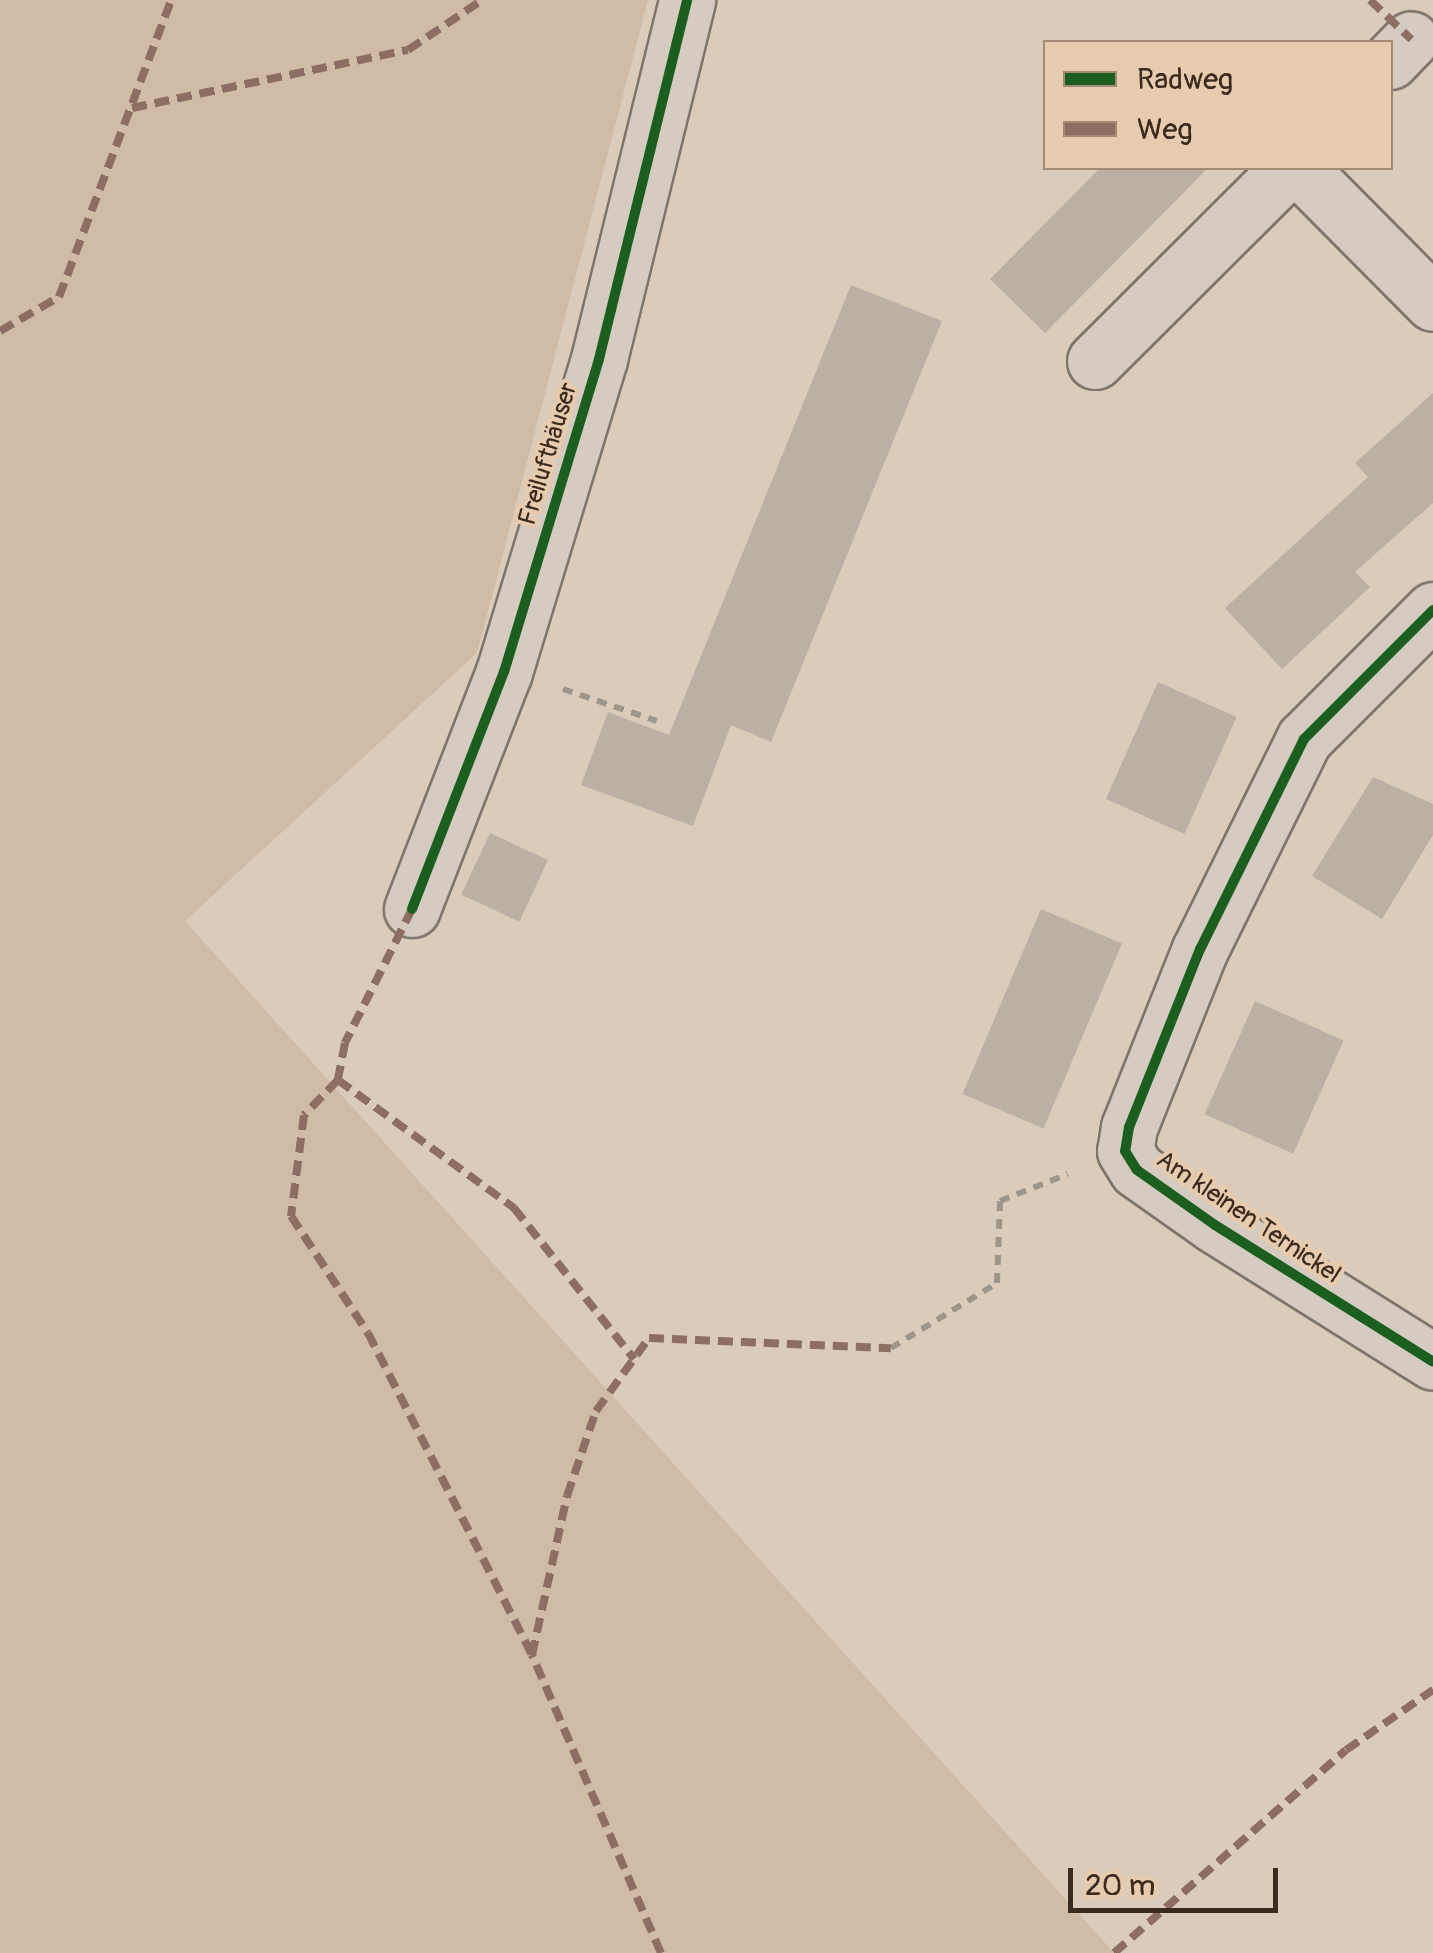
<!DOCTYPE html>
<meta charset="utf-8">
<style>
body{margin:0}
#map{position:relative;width:1433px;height:1953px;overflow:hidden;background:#dacbbb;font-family:Pangolin,sans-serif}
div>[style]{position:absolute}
.green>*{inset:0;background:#d0bba6}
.building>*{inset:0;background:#bcb0a4;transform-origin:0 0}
.path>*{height:6px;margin-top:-3px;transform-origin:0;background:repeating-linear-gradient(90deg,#9e958b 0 10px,transparent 0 18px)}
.roads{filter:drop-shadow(2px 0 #7e746a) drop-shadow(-2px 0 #7e746a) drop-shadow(0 2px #7e746a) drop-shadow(0 -2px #7e746a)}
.minor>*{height:55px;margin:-27.5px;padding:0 27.5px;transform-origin:27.5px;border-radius:27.5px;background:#d5cbc0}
.quiet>*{height:8px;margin-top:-4px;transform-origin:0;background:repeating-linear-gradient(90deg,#8d6e63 0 15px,transparent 0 23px)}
.cycleway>*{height:10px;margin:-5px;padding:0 5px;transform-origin:5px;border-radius:5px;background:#1b5e20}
span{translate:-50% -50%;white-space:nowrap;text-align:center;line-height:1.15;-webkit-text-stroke:8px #e7cbae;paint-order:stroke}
.street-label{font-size:25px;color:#3b2a1e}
.legend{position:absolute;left:1043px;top:40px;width:350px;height:130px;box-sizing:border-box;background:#e7cbae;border:2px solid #a28b74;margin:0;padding:12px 18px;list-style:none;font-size:30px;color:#3b2a1e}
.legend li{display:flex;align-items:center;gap:20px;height:50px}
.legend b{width:50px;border:2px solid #a28b74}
.scale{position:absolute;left:1068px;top:1868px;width:210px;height:45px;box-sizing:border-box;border:5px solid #3b2a1e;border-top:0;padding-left:12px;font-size:30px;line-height:35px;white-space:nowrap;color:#3b2a1e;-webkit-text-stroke:8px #e7cbae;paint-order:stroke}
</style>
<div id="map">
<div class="green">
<div style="clip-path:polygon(0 0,648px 0,477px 653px,185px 921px,1114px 1953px,0 1953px)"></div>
</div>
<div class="building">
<div style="clip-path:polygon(1100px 168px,1208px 168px,1045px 333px,990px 279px)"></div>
<div style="clip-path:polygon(851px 285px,942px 321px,771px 742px,731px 725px,693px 826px,581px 785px,608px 712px,669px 735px)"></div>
<div style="clip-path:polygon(1433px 393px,1433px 503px,1355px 572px,1370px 587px,1282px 669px,1225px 608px,1368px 477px,1355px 463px)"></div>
<div style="left:1158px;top:682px;width:86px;height:128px;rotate:24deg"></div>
<div style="clip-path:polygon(1373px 777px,1433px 804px,1433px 835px,1382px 919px,1312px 876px)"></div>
<div style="left:490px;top:833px;width:64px;height:68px;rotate:25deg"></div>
<div style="left:1041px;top:909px;width:88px;height:201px;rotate:23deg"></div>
<div style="left:1255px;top:1001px;width:97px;height:124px;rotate:24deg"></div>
</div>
<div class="path">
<div style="left:563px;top:689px;width:99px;rotate:18.8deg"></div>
<div style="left:891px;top:1348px;width:124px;rotate:-31.5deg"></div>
<div style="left:997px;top:1283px;width:82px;rotate:-87.9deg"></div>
<div style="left:1000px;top:1201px;width:73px;rotate:-21.7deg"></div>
</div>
<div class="roads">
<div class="minor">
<div style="left:1390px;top:61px;width:30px;rotate:-46deg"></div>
<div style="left:1299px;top:168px;width:190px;rotate:45.2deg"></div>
<div style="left:1095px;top:361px;width:274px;rotate:-44.9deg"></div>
<div style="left:1433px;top:610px;width:182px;rotate:135deg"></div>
<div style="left:1304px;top:739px;width:234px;rotate:116.3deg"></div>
<div style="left:1200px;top:949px;width:192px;rotate:111.7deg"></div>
<div style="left:1129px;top:1127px;width:24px;rotate:99deg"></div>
<div style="left:1125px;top:1151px;width:22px;rotate:58deg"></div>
<div style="left:1137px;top:1170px;width:95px;rotate:35.2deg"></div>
<div style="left:1215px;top:1225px;width:257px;rotate:32.1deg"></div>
<div style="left:412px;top:909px;width:254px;rotate:-68.8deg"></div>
<div style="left:504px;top:672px;width:327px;rotate:-73.1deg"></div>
<div style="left:599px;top:359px;width:370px;rotate:-76.2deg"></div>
</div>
</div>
<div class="quiet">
<div style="left:1370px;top:0;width:57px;rotate:43.6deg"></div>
<div style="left:132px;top:108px;width:282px;rotate:-11.9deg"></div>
<div style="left:408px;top:50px;width:89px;rotate:-34deg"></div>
<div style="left:0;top:331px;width:68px;rotate:-30deg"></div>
<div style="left:59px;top:297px;width:317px;rotate:-69.3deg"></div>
<div style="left:412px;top:909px;width:150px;rotate:116.6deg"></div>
<div style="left:345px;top:1043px;width:38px;rotate:101deg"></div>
<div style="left:338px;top:1080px;width:218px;rotate:36deg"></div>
<div style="left:514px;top:1208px;width:193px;rotate:51.5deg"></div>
<div style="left:338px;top:1080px;width:49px;rotate:134.2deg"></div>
<div style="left:304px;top:1115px;width:102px;rotate:97.3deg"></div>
<div style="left:291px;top:1216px;width:140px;rotate:56.7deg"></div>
<div style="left:368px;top:1333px;width:361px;rotate:63deg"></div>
<div style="left:661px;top:1953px;width:325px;rotate:-113.4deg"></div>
<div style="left:532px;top:1655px;width:163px;rotate:-77.6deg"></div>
<div style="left:567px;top:1496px;width:90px;rotate:-71.2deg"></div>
<div style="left:596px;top:1411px;width:90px;rotate:-54deg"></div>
<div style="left:649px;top:1338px;width:242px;rotate:2.4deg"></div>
<div style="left:1114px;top:1953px;width:308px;rotate:-41.2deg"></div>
<div style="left:1346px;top:1750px;width:106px;rotate:-34.6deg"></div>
</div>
<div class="cycleway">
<div style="left:1433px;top:610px;width:182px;rotate:135deg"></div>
<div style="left:1304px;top:739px;width:234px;rotate:116.3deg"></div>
<div style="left:1200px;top:949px;width:192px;rotate:111.7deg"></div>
<div style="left:1129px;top:1127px;width:24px;rotate:99deg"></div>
<div style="left:1125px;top:1151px;width:22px;rotate:58deg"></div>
<div style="left:1137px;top:1170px;width:95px;rotate:35.2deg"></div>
<div style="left:1215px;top:1225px;width:257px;rotate:32.1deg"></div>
<div style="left:412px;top:909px;width:254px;rotate:-68.8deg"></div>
<div style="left:504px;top:672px;width:327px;rotate:-73.1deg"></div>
<div style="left:599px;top:359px;width:370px;rotate:-76.2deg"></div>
</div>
<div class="street-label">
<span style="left:549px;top:454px;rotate:-73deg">Freilufthäuser</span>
<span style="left:1248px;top:1218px;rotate:34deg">Am kleinen Ternickel</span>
</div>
<ul class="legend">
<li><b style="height:12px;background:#1b5e20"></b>Radweg</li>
<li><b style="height:12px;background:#8d6e63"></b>Weg</li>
</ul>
<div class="scale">20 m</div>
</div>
